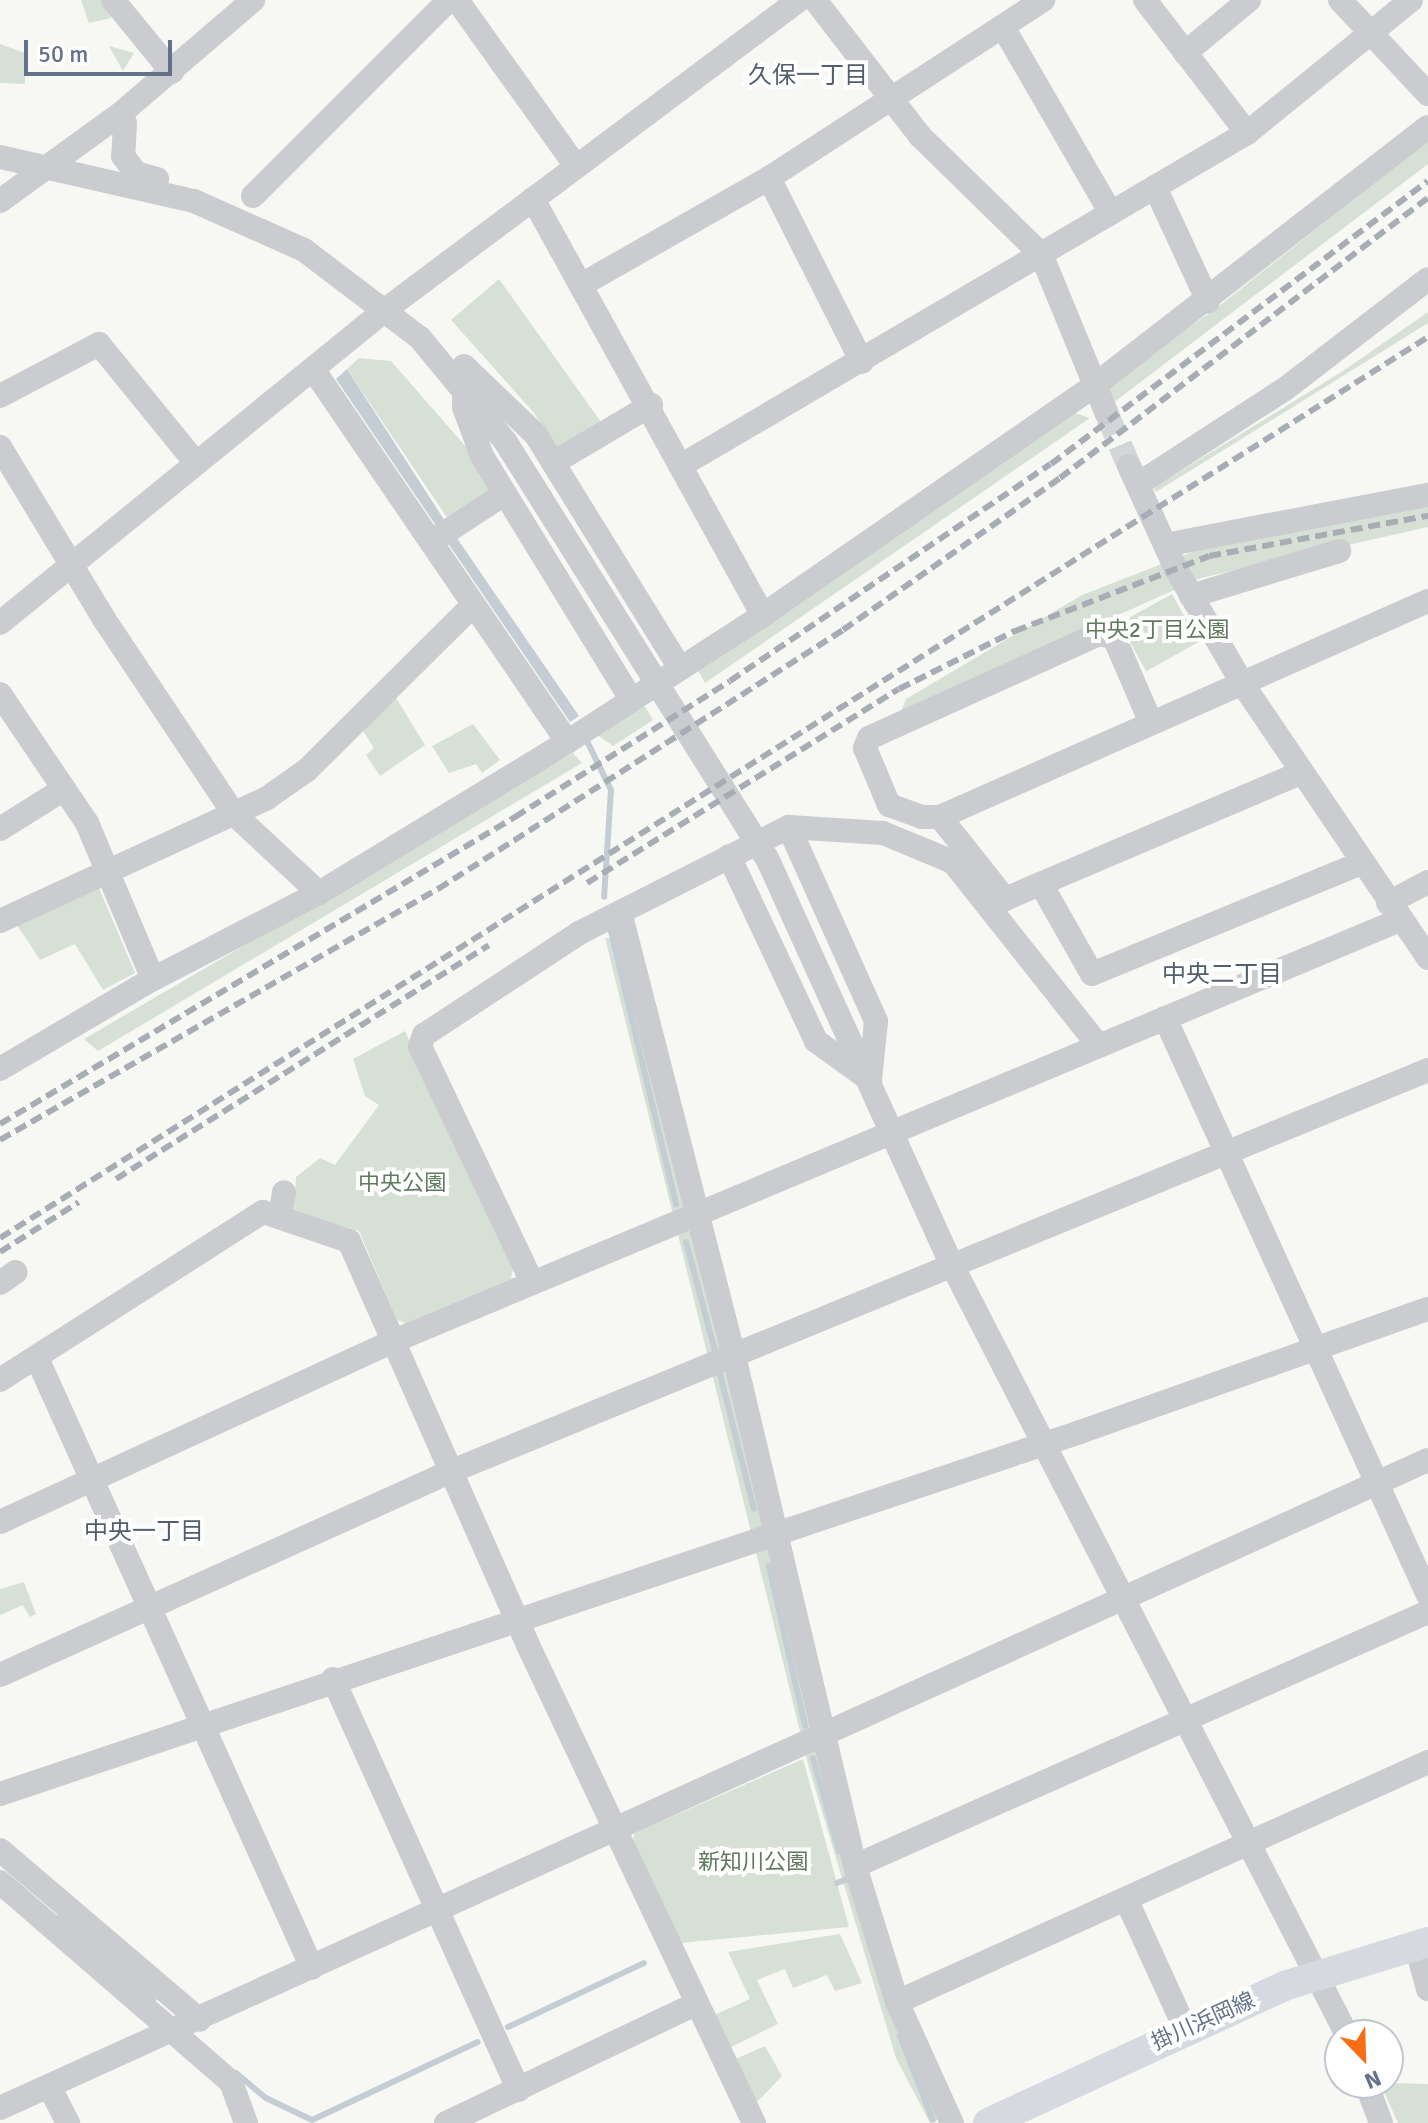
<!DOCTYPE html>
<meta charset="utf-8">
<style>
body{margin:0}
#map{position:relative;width:1428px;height:2123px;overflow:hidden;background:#f7f8f4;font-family:Signika,"Noto Sans JP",sans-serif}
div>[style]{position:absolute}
.green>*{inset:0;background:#d7e0d5;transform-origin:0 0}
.water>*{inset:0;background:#c5cdd4}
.stream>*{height:6px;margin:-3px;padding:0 3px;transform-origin:3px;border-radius:3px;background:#c5cdd4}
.minor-tunnel>*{height:24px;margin-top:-12px;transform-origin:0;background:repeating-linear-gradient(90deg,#d2d6d9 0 24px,transparent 0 36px)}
.minor>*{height:24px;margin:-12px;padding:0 12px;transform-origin:12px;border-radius:12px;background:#caccd0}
.major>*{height:30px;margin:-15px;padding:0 15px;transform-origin:15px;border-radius:15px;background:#d6dae0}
.rail>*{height:6px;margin-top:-3px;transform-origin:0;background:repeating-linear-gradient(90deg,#a8adb5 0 12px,transparent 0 18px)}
span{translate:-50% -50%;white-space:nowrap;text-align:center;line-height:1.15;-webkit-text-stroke:8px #fff;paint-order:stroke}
.park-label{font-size:22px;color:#607a5f}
.street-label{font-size:22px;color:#637289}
.neighbourhood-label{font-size:24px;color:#525d6d}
.north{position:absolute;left:1324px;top:2019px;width:80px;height:80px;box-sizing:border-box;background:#fff;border:2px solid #c1c7d0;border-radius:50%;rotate:157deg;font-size:22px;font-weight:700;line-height:32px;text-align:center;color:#637289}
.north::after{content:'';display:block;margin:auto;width:28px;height:36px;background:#f66f17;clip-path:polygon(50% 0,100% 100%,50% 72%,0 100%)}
.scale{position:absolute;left:24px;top:40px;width:148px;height:36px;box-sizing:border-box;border:4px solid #637289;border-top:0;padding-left:10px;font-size:24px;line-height:28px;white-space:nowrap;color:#637289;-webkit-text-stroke:6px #fff;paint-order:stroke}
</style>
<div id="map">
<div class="green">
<div style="clip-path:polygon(81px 0,103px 0,111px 18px,89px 23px)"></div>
<div style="clip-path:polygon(0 44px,25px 53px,25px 84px,0 83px)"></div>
<div style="clip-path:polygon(109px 46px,134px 53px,123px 71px)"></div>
<div style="clip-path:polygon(1428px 140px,1428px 164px,1113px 403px,1108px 384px,1218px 307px)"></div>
<div style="clip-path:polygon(499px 279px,601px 422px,559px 452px,534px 413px,451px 320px)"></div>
<div style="clip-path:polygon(1428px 312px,1428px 323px,1156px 492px,1153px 488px,1343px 371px)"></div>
<div style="clip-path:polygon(359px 358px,391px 361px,474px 456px,493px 490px,448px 519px,347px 369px)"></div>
<div style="clip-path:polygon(1075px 413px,1090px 418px,705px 683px,697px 669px)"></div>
<div style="clip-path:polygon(1428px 504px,1428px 527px,1201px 578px,901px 712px,906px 699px,1082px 595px,1200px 549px)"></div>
<div style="left:1172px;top:594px;width:55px;height:60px;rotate:61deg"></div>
<div style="clip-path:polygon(393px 693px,425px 745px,380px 776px,366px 755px,374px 748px,360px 726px)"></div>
<div style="clip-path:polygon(644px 705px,653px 720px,613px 746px,596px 734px)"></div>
<div style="clip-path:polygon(473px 724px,500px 760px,482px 773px,476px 764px,449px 773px,432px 746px)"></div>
<div style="clip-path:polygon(573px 753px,582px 763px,98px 1051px,84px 1039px)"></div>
<div style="clip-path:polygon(99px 888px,135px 973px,103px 990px,75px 944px,40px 960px,15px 922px)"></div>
<div style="clip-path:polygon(605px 938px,618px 938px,794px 1634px,939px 2119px,930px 2123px,896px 2058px,809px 1768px)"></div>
<div style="clip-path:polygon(405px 1031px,513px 1269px,511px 1279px,406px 1323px,397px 1320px,359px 1231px,294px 1212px,296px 1177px,320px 1158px,335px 1165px,379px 1105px,365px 1096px,353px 1059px)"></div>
<div style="clip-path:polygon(24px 1582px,36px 1614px,30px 1617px,23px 1605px,0 1615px,0 1589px)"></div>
<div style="clip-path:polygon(803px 1759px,849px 1927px,680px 1943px,632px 1843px,635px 1833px)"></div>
<div style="clip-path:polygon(840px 1934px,862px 1983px,835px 1991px,827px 1975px,793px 1988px,785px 1969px,757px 1980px,778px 2024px,725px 2050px,710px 2017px,750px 1999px,728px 1952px)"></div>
<div style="clip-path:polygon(765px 2046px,782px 2076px,755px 2104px,731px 2061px)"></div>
<div style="clip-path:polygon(1380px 2083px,1428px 2084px,1428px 2123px,1398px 2123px)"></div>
</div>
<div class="water">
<div style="clip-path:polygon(347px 369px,441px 515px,579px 716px,570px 722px,336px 379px)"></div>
</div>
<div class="stream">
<div style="left:586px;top:739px;width:57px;rotate:63.9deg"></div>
<div style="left:611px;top:790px;width:107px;rotate:93.7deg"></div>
<div style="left:610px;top:927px;width:285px;rotate:76.6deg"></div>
<div style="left:686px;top:1242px;width:117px;rotate:75.1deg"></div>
<div style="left:718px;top:1366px;width:147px;rotate:75.9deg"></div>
<div style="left:769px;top:1566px;width:164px;rotate:77.3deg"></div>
<div style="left:813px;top:1758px;width:97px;rotate:74.4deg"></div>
<div style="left:837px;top:1883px;width:11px;rotate:-22deg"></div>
<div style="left:60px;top:1916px;width:125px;rotate:41.7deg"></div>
<div style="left:508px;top:2027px;width:150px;rotate:-25.2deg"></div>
<div style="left:900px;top:2036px;width:90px;rotate:68.6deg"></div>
<div style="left:236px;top:2073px;width:39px;rotate:40deg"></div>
<div style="left:266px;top:2098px;width:51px;rotate:25.6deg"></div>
<div style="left:312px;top:2120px;width:183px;rotate:-25.2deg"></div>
</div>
<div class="minor-tunnel">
<div style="left:1106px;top:412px;width:59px;rotate:66.9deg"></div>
</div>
<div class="minor">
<div style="left:113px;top:0;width:93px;rotate:50.7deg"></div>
<div style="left:457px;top:0;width:204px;rotate:54.4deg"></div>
<div style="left:815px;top:0;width:172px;rotate:52.3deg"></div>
<div style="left:920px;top:136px;width:169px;rotate:44.3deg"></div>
<div style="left:1041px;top:254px;width:171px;rotate:67.6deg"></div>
<div style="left:1145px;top:0;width:168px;rotate:52.5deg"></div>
<div style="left:1340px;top:0;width:129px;rotate:46.9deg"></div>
<div style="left:1003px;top:27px;width:215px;rotate:59.9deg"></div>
<div style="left:1185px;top:53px;width:83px;rotate:-39.6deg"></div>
<div style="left:125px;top:123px;width:33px;rotate:93deg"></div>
<div style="left:123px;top:156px;width:21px;rotate:53deg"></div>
<div style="left:136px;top:173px;width:22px;rotate:16deg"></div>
<div style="left:0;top:157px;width:199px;rotate:12.8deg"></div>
<div style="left:194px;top:201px;width:120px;rotate:24deg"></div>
<div style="left:304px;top:250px;width:146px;rotate:37.2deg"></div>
<div style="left:420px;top:338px;width:134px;rotate:50.5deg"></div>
<div style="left:505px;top:441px;width:492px;rotate:57.9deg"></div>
<div style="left:767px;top:858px;width:447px;rotate:65.6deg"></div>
<div style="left:952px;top:1265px;width:865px;rotate:62.84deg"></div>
<div style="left:769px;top:178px;width:206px;rotate:63.2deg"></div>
<div style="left:1155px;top:187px;width:126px;rotate:65.1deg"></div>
<div style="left:253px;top:196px;width:277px;rotate:-45deg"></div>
<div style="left:533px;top:199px;width:475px;rotate:61.1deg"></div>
<div style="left:0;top:201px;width:147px;rotate:-35.9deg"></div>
<div style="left:119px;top:115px;width:177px;rotate:-40.6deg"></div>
<div style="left:581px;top:285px;width:216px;rotate:-29.6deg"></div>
<div style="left:769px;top:178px;width:327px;rotate:-33deg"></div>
<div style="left:464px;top:366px;width:100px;rotate:43.8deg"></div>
<div style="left:536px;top:435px;width:274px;rotate:58.3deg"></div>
<div style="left:313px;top:369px;width:451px;rotate:55.7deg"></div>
<div style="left:464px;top:391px;width:16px;rotate:90deg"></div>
<div style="left:464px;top:407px;width:52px;rotate:69.8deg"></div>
<div style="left:482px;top:456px;width:285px;rotate:58.5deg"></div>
<div style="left:0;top:396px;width:112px;rotate:-27.7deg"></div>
<div style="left:99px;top:344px;width:154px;rotate:50.8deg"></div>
<div style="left:0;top:447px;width:201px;rotate:58.8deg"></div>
<div style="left:104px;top:619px;width:234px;rotate:56.3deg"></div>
<div style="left:234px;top:814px;width:116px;rotate:42.9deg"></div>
<div style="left:553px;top:463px;width:114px;rotate:-30.6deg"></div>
<div style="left:682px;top:465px;width:655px;rotate:-30.44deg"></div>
<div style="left:1247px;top:133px;width:211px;rotate:-39deg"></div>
<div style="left:1129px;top:466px;width:113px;rotate:65.5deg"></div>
<div style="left:1176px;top:569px;width:132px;rotate:59.9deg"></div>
<div style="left:1242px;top:683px;width:332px;rotate:55.9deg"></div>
<div style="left:1138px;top:484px;width:175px;rotate:-32.9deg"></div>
<div style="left:1285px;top:389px;width:180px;rotate:-37.6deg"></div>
<div style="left:431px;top:542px;width:87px;rotate:-33.3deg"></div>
<div style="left:1165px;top:545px;width:268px;rotate:-10.8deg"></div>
<div style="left:1191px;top:596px;width:155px;rotate:-16.9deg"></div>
<div style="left:0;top:623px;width:496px;rotate:-39.1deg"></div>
<div style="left:385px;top:310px;width:517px;rotate:-36.83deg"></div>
<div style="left:0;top:694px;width:156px;rotate:56deg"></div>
<div style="left:87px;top:823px;width:169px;rotate:67.1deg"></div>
<div style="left:1151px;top:723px;width:94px;rotate:-113.3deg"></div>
<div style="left:1114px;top:637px;width:15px;rotate:-169deg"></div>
<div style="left:1099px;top:634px;width:252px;rotate:155.7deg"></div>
<div style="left:869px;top:738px;width:11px;rotate:112deg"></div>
<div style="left:865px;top:748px;width:62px;rotate:67.2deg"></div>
<div style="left:889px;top:805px;width:35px;rotate:20deg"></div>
<div style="left:922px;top:817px;width:18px"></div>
<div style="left:940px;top:817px;width:534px;rotate:-23.88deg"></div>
<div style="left:940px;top:817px;width:105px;rotate:51.6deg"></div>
<div style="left:1005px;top:899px;width:322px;rotate:-23.1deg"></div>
<div style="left:0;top:829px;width:75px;rotate:-32deg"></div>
<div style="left:729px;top:856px;width:204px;rotate:64.8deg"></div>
<div style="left:816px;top:1041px;width:67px;rotate:35.8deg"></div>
<div style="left:870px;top:1080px;width:59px;rotate:-84.2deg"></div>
<div style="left:876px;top:1021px;width:213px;rotate:-114.2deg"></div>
<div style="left:1041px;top:884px;width:103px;rotate:60.5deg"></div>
<div style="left:1092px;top:974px;width:291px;rotate:-22.4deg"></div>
<div style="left:1388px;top:903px;width:45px;rotate:-27.7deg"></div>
<div style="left:620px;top:912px;width:458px;rotate:75.6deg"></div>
<div style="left:734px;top:1356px;width:524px;rotate:76.65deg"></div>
<div style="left:855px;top:1866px;width:142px;rotate:72.8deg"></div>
<div style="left:897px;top:2002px;width:133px;rotate:65.6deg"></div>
<div style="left:0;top:921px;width:294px;rotate:-24.7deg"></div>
<div style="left:267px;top:798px;width:49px;rotate:-35deg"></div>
<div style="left:307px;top:770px;width:234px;rotate:-44.8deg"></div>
<div style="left:1165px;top:1018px;width:634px;rotate:65.5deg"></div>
<div style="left:0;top:1069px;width:178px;rotate:-30.5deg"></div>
<div style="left:153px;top:979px;width:187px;rotate:-27.4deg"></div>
<div style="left:319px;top:893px;width:290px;rotate:-31.3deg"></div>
<div style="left:567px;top:742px;width:234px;rotate:-32.9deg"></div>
<div style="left:763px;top:615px;width:404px;rotate:-34.7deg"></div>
<div style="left:1095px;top:385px;width:421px;rotate:-37.8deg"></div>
<div style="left:280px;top:1217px;width:25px;rotate:-81deg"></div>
<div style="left:532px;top:1282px;width:247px;rotate:-115.4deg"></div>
<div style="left:426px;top:1059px;width:14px;rotate:-115deg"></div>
<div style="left:420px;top:1046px;width:12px;rotate:-70deg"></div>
<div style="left:424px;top:1035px;width:186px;rotate:-33.3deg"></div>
<div style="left:579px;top:933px;width:235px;rotate:-26.8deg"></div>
<div style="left:789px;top:827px;width:94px;rotate:3.7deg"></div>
<div style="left:883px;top:833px;width:76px;rotate:22.5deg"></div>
<div style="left:953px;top:862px;width:235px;rotate:51.6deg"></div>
<div style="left:0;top:1283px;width:19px;rotate:-35deg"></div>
<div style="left:37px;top:1358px;width:669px;rotate:65.73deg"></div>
<div style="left:0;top:1380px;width:312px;rotate:-32.6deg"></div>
<div style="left:263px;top:1212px;width:91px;rotate:18.6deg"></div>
<div style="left:349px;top:1241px;width:442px;rotate:66.1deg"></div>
<div style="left:528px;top:1645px;width:529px;rotate:64.7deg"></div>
<div style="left:0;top:1522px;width:434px;rotate:-24.7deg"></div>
<div style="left:394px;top:1341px;width:1091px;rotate:-22.71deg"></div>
<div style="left:0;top:1675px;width:496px;rotate:-24.3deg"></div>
<div style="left:452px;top:1471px;width:1055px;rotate:-22.34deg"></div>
<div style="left:333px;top:1679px;width:451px;rotate:65.7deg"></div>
<div style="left:0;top:1794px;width:1139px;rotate:-18.53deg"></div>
<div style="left:1080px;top:1432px;width:369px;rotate:-19.5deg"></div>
<div style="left:0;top:1850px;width:262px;rotate:40.4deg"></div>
<div style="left:855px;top:1866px;width:627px;rotate:-23.91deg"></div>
<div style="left:0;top:1882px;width:306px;rotate:40.9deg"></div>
<div style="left:231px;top:2082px;width:44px;rotate:69.9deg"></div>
<div style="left:1127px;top:1901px;width:140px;rotate:65.5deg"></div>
<div style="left:1416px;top:1946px;width:45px;rotate:74.4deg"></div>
<div style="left:897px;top:2002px;width:583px;rotate:-24.32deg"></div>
<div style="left:1366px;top:2083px;width:43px;rotate:69.4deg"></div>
<div style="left:49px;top:2086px;width:42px;rotate:62.8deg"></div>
<div style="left:0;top:2108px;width:1568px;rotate:-24.41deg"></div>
<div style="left:446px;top:2123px;width:277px;rotate:-25.5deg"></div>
</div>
<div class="major">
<div style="left:988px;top:2123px;width:326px;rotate:-24.8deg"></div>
<div style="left:1284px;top:1986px;width:151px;rotate:-17deg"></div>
</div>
<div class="rail">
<div style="left:587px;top:883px;width:367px;rotate:-31.9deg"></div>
<div style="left:899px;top:689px;width:130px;rotate:-26.6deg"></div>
<div style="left:1015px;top:631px;width:208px;rotate:-21.1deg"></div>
<div style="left:1209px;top:556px;width:223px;rotate:-10.4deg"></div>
<div style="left:0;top:1124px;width:600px;rotate:-30.8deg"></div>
<div style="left:515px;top:817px;width:254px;rotate:-32.3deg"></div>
<div style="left:730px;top:681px;width:387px;rotate:-34.1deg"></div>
<div style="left:1051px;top:464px;width:471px;rotate:-36.9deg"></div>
<div style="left:0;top:1140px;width:505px;rotate:-29.82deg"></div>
<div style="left:438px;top:889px;width:481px;rotate:-32.6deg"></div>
<div style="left:843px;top:630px;width:265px;rotate:-35deg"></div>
<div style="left:1060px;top:478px;width:462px;rotate:-37.3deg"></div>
<div style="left:116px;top:1179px;width:440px;rotate:-32.1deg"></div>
<div style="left:0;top:1238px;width:1688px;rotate:-32.25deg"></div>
<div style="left:0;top:1252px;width:93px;rotate:-32.3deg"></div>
</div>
<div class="park-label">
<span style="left:1157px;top:630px">中央2丁目公園</span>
<span style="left:402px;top:1183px">中央公園</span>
<span style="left:753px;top:1862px">新知川公園</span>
</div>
<div class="street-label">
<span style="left:1203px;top:2021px;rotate:-24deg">掛川浜岡線</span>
</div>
<div class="neighbourhood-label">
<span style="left:808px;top:76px">久保一丁目</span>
<span style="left:1222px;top:975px">中央二丁目</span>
<span style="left:144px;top:1532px">中央一丁目</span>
</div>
<div class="north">N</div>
<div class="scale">50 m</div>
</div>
